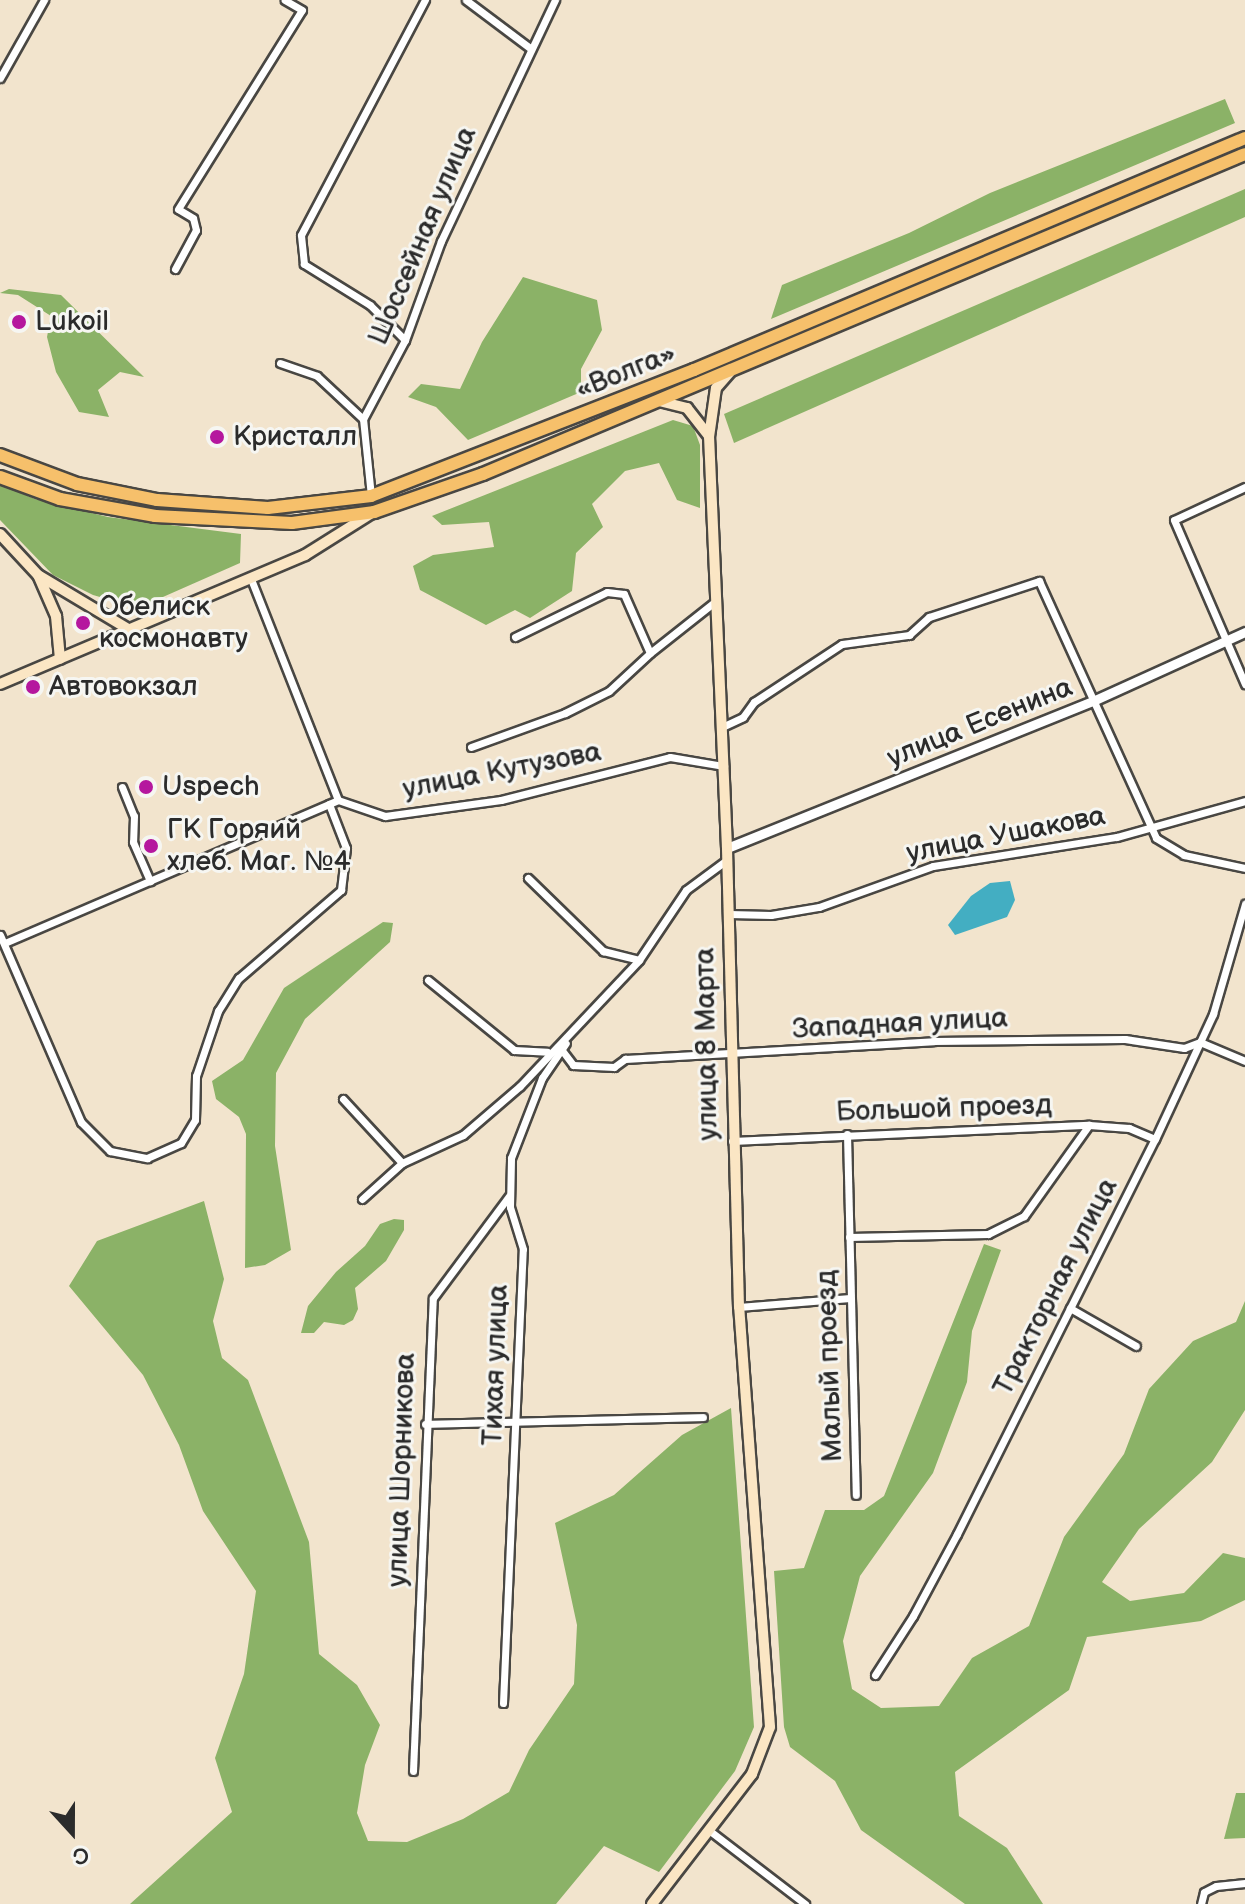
<!DOCTYPE html>
<meta charset="utf-8">
<style>
body{margin:0}
#map{position:relative;width:1245px;height:1904px;overflow:hidden;background:#f2e4cd;font-family:"Balsamiq Sans",sans-serif}
div>[style]{position:absolute}
.forest>*{inset:0;background:#8bb267}
.water>*{inset:0;background:#43aec2}
.roads{filter:drop-shadow(2px 0 #494743) drop-shadow(-2px 0 #494743) drop-shadow(0 2px #494743) drop-shadow(0 -2px #494743)}
.minor>*{height:7px;margin:-3.5px;padding:0 3.5px;transform-origin:3.5px;border-radius:3.5px;background:#fff}
.tertiary>*{height:9px;margin:-4.5px;padding:0 4.5px;transform-origin:4.5px;border-radius:4.5px;background:#fff}
.secondary>*{height:10px;margin:-5px;padding:0 5px;transform-origin:5px;border-radius:5px;background:#fbe6c4}
.trunk>*{height:12px;margin:-6px;padding:0 6px;transform-origin:6px;border-radius:6px;background:#f6c06b}
.dots>*{width:22px;height:22px;translate:-50% -50%;box-sizing:border-box;border:4px solid #f6f6f2;border-radius:50%}
span{translate:-50% -50%;white-space:nowrap;text-align:center;line-height:1.15;-webkit-text-stroke:6px #f6f6f2;paint-order:stroke}
.street-label{font-size:28px;color:#2b2b2b}
.poi-label{font-size:28px;color:#2b2b2b}
.left{translate:0 -50%;text-align:left}
.north{position:absolute;left:32px;top:1792px;width:80px;height:80px;-webkit-text-stroke:6px #f6f6f2;paint-order:stroke;rotate:159deg;font-size:22px;font-weight:700;line-height:32px;text-align:center;color:#2b2b2b}
.north::after{content:'';display:block;margin:auto;width:28px;height:36px;background:#2b2b2b;clip-path:polygon(50% 0,100% 100%,50% 72%,0 100%)}
</style>
<div id="map">
<div class="forest">
<div style="clip-path:polygon(1225px 99px,1235px 123px,771px 319px,782px 285px,909px 233px,990px 193px)"></div>
<div style="clip-path:polygon(1245px 189px,1245px 217px,734px 443px,724px 414px)"></div>
<div style="clip-path:polygon(523px 277px,597px 300px,602px 330px,581px 369px,581px 392px,468px 440px,436px 407px,408px 397px,421px 384px,460px 389px,482px 342px)"></div>
<div style="clip-path:polygon(9px 289px,61px 295px,144px 377px,120px 372px,98px 390px,109px 417px,79px 412px,56px 372px,47px 337px,51px 316px,18px 295px,0 293px)"></div>
<div style="clip-path:polygon(673px 420px,693px 426px,700px 445px,700px 508px,677px 500px,659px 463px,625px 471px,592px 504px,603px 527px,576px 553px,572px 591px,530px 618px,515px 610px,486px 625px,420px 590px,413px 566px,433px 555px,494px 547px,489px 522px,442px 525px,432px 516px)"></div>
<div style="clip-path:polygon(0 484px,35px 499px,108px 517px,241px 534px,240px 563px,138px 608px,93px 595px,53px 575px,0 520px)"></div>
<div style="clip-path:polygon(383px 922px,393px 923px,390px 942px,305px 1019px,276px 1073px,275px 1146px,291px 1250px,265px 1265px,245px 1268px,246px 1134px,239px 1117px,216px 1099px,212px 1081px,243px 1060px,284px 988px)"></div>
<div style="clip-path:polygon(204px 1201px,224px 1279px,213px 1321px,222px 1358px,248px 1380px,309px 1542px,319px 1654px,357px 1685px,380px 1725px,365px 1765px,357px 1813px,368px 1841px,407px 1842px,463px 1819px,509px 1792px,529px 1750px,574px 1684px,577px 1625px,555px 1523px,614px 1495px,682px 1435px,731px 1408px,754px 1727px,735px 1771px,659px 1872px,604px 1846px,556px 1904px,130px 1904px,232px 1812px,215px 1758px,244px 1674px,256px 1591px,203px 1511px,179px 1445px,143px 1375px,69px 1286px,97px 1241px)"></div>
<div style="clip-path:polygon(394px 1219px,404px 1220px,404px 1230px,386px 1261px,355px 1288px,358px 1309px,353px 1320px,344px 1325px,324px 1322px,314px 1333px,301px 1333px,308px 1306px,336px 1272px,365px 1246px,380px 1224px)"></div>
<div style="clip-path:polygon(984px 1244px,1001px 1250px,972px 1331px,967px 1382px,933px 1473px,860px 1576px,843px 1641px,852px 1689px,881px 1708px,939px 1706px,972px 1658px,1029px 1626px,1064px 1537px,1124px 1454px,1149px 1389px,1193px 1341px,1236px 1322px,1245px 1301px,1245px 1410px,1212px 1462px,1139px 1529px,1102px 1582px,1130px 1601px,1184px 1593px,1223px 1553px,1245px 1558px,1245px 1600px,1201px 1621px,1087px 1637px,1069px 1690px,955px 1772px,959px 1816px,1007px 1848px,1043px 1904px,965px 1904px,861px 1830px,835px 1781px,790px 1747px,784px 1727px,774px 1571px,804px 1568px,825px 1510px,864px 1510px,884px 1496px)"></div>
<div style="clip-path:polygon(1236px 1793px,1245px 1793px,1245px 1838px,1224px 1839px)"></div>
</div>
<div class="water">
<div style="clip-path:polygon(1010px 881px,1015px 900px,1007px 917px,955px 935px,948px 925px,971px 896px,990px 883px)"></div>
</div>
<div class="roads">
<div class="minor">
<div style="left:466px;top:0;width:80px;rotate:36.9deg"></div>
<div style="left:0;top:78px;width:90px;rotate:-60.6deg"></div>
<div style="left:175px;top:269px;width:44px;rotate:-61.7deg"></div>
<div style="left:196px;top:230px;width:12px;rotate:-104deg"></div>
<div style="left:193px;top:218px;width:17px;rotate:-149deg"></div>
<div style="left:178px;top:209px;width:234px;rotate:-58.1deg"></div>
<div style="left:302px;top:10px;width:20px;rotate:-150deg"></div>
<div style="left:405px;top:340px;width:49px;rotate:-135deg"></div>
<div style="left:370px;top:305px;width:78px;rotate:-148.2deg"></div>
<div style="left:304px;top:264px;width:29px;rotate:-96deg"></div>
<div style="left:301px;top:235px;width:266px;rotate:-62.2deg"></div>
<div style="left:280px;top:363px;width:39px;rotate:19deg"></div>
<div style="left:317px;top:376px;width:63px;rotate:43.1deg"></div>
<div style="left:1245px;top:487px;width:78px;rotate:155.1deg"></div>
<div style="left:1174px;top:520px;width:179px;rotate:66.6deg"></div>
<div style="left:371px;top:496px;width:77px;rotate:-95.9deg"></div>
<div style="left:363px;top:419px;width:89px;rotate:-62deg"></div>
<div style="left:405px;top:340px;width:105px;rotate:-70deg"></div>
<div style="left:441px;top:241px;width:267px;rotate:-64.7deg"></div>
<div style="left:515px;top:637px;width:102px;rotate:-26.1deg"></div>
<div style="left:607px;top:592px;width:17px;rotate:7deg"></div>
<div style="left:624px;top:594px;width:64px;rotate:66.2deg"></div>
<div style="left:650px;top:653px;width:85px;rotate:-38.3deg"></div>
<div style="left:722px;top:727px;width:23px;rotate:-25deg"></div>
<div style="left:743px;top:717px;width:19px;rotate:-54deg"></div>
<div style="left:754px;top:702px;width:105px;rotate:-33.4deg"></div>
<div style="left:842px;top:644px;width:68px;rotate:-7.7deg"></div>
<div style="left:909px;top:635px;width:27px;rotate:-42deg"></div>
<div style="left:929px;top:617px;width:116px;rotate:-18.1deg"></div>
<div style="left:1039px;top:581px;width:282px;rotate:65.5deg"></div>
<div style="left:1156px;top:838px;width:33px;rotate:31deg"></div>
<div style="left:1184px;top:855px;width:62px;rotate:12deg"></div>
<div style="left:471px;top:747px;width:100px;rotate:-19.9deg"></div>
<div style="left:565px;top:713px;width:49px;rotate:-26.6deg"></div>
<div style="left:609px;top:691px;width:56px;rotate:-42.8deg"></div>
<div style="left:122px;top:787px;width:31px;rotate:68deg"></div>
<div style="left:134px;top:816px;width:26px;rotate:92deg"></div>
<div style="left:133px;top:842px;width:43px;rotate:66.4deg"></div>
<div style="left:338px;top:800px;width:50px;rotate:18.8deg"></div>
<div style="left:385px;top:816px;width:117px;rotate:-7.9deg"></div>
<div style="left:501px;top:800px;width:174px;rotate:-14.3deg"></div>
<div style="left:670px;top:757px;width:55px;rotate:9.5deg"></div>
<div style="left:528px;top:878px;width:105px;rotate:44.2deg"></div>
<div style="left:603px;top:951px;width:37px;rotate:14deg"></div>
<div style="left:729px;top:914px;width:42px;rotate:1.4deg"></div>
<div style="left:771px;top:915px;width:49px;rotate:-9.5deg"></div>
<div style="left:819px;top:907px;width:121px;rotate:-19.8deg"></div>
<div style="left:933px;top:866px;width:186px;rotate:-9deg"></div>
<div style="left:1117px;top:837px;width:133px;rotate:-15.7deg"></div>
<div style="left:0;top:935px;width:204px;rotate:66.6deg"></div>
<div style="left:81px;top:1122px;width:41px;rotate:45deg"></div>
<div style="left:110px;top:1151px;width:38px;rotate:11deg"></div>
<div style="left:147px;top:1158px;width:37px;rotate:-24deg"></div>
<div style="left:181px;top:1143px;width:27px;rotate:-59deg"></div>
<div style="left:195px;top:1120px;width:44px;rotate:-88.7deg"></div>
<div style="left:196px;top:1076px;width:69px;rotate:-71.3deg"></div>
<div style="left:218px;top:1011px;width:39px;rotate:-58deg"></div>
<div style="left:239px;top:978px;width:135px;rotate:-40.8deg"></div>
<div style="left:341px;top:890px;width:42px;rotate:-83.2deg"></div>
<div style="left:346px;top:848px;width:47px;rotate:-111.1deg"></div>
<div style="left:329px;top:804px;width:10px;rotate:-24deg"></div>
<div style="left:338px;top:800px;width:238px;rotate:-111.5deg"></div>
<div style="left:7px;top:942px;width:350px;rotate:-23.2deg"></div>
<div style="left:428px;top:980px;width:111px;rotate:39.1deg"></div>
<div style="left:514px;top:1050px;width:33px;rotate:3deg"></div>
<div style="left:561px;top:1049px;width:20px;rotate:53deg"></div>
<div style="left:573px;top:1065px;width:41px;rotate:2.8deg"></div>
<div style="left:614px;top:1067px;width:14px;rotate:-36deg"></div>
<div style="left:625px;top:1059px;width:309px;rotate:-3.3deg"></div>
<div style="left:933px;top:1041px;width:192px;rotate:-0.6deg"></div>
<div style="left:1125px;top:1039px;width:60px;rotate:8.7deg"></div>
<div style="left:1184px;top:1048px;width:17px;rotate:-21deg"></div>
<div style="left:1200px;top:1042px;width:49px;rotate:22.9deg"></div>
<div style="left:343px;top:1099px;width:87px;rotate:47.3deg"></div>
<div style="left:847px;top:1134px;width:361px;rotate:88.6deg"></div>
<div style="left:732px;top:1141px;width:357px;rotate:-2.6deg"></div>
<div style="left:1089px;top:1125px;width:40px;rotate:4.3deg"></div>
<div style="left:1129px;top:1128px;width:28px;rotate:23deg"></div>
<div style="left:362px;top:1199px;width:54px;rotate:-42deg"></div>
<div style="left:402px;top:1163px;width:67px;rotate:-24.7deg"></div>
<div style="left:463px;top:1135px;width:75px;rotate:-40.7deg"></div>
<div style="left:520px;top:1086px;width:173px;rotate:-46.6deg"></div>
<div style="left:639px;top:960px;width:84px;rotate:-56.1deg"></div>
<div style="left:686px;top:890px;width:52px;rotate:-36.4deg"></div>
<div style="left:849px;top:1237px;width:139px;rotate:-1.2deg"></div>
<div style="left:988px;top:1234px;width:40px;rotate:-26.6deg"></div>
<div style="left:1024px;top:1216px;width:112px;rotate:-54.5deg"></div>
<div style="left:739px;top:1307px;width:111px;rotate:-4.6deg"></div>
<div style="left:1070px;top:1308px;width:76px;rotate:29.9deg"></div>
<div style="left:425px;top:1424px;width:278px;rotate:-1.4deg"></div>
<div style="left:875px;top:1675px;width:70px;rotate:-57.2deg"></div>
<div style="left:913px;top:1616px;width:93px;rotate:-61.8deg"></div>
<div style="left:957px;top:1534px;width:442px;rotate:-63.4deg"></div>
<div style="left:1155px;top:1139px;width:138px;rotate:-65.1deg"></div>
<div style="left:1213px;top:1014px;width:115px;rotate:-73.8deg"></div>
<div style="left:503px;top:1703px;width:454px;rotate:-87.5deg"></div>
<div style="left:523px;top:1249px;width:44px;rotate:-107.2deg"></div>
<div style="left:510px;top:1207px;width:49px;rotate:-88.8deg"></div>
<div style="left:511px;top:1158px;width:86px;rotate:-68.8deg"></div>
<div style="left:542px;top:1078px;width:42px;rotate:-55.6deg"></div>
<div style="left:413px;top:1771px;width:473px;rotate:-87.6deg"></div>
<div style="left:433px;top:1298px;width:127px;rotate:-53.3deg"></div>
<div style="left:710px;top:1831px;width:120px;rotate:37.5deg"></div>
<div style="left:1201px;top:1904px;width:12px;rotate:-76deg"></div>
<div style="left:1204px;top:1892px;width:13px;rotate:-27deg"></div>
<div style="left:1216px;top:1886px;width:29px;rotate:-6deg"></div>
</div>
<div class="tertiary">
<div style="left:727px;top:848px;width:397px;rotate:-21.9deg"></div>
<div style="left:1095px;top:700px;width:165px;rotate:-24.4deg"></div>
</div>
<div class="secondary">
<div style="left:659px;top:401px;width:29px;rotate:14deg"></div>
<div style="left:687px;top:408px;width:34px;rotate:52deg"></div>
<div style="left:0;top:534px;width:56px;rotate:47.2deg"></div>
<div style="left:38px;top:575px;width:107px;rotate:30.9deg"></div>
<div style="left:39px;top:577px;width:43px;rotate:66.4deg"></div>
<div style="left:56px;top:616px;width:43px;rotate:84.7deg"></div>
<div style="left:0;top:684px;width:331px;rotate:-22.9deg"></div>
<div style="left:305px;top:555px;width:79px;rotate:-32.1deg"></div>
<div style="left:652px;top:1904px;width:164px;rotate:-52.4deg"></div>
<div style="left:752px;top:1774px;width:50px;rotate:-69deg"></div>
<div style="left:770px;top:1727px;width:421px;rotate:-94.2deg"></div>
<div style="left:739px;top:1307px;width:459px;rotate:-91.5deg"></div>
<div style="left:727px;top:848px;width:411px;rotate:-92.5deg"></div>
<div style="left:709px;top:437px;width:49px;rotate:-81.9deg"></div>
<div style="left:716px;top:388px;width:21px;rotate:-49deg"></div>
</div>
<div class="trunk">
<div style="left:0;top:455px;width:82px;rotate:20.6deg"></div>
<div style="left:77px;top:484px;width:82px;rotate:11.3deg"></div>
<div style="left:157px;top:500px;width:111px;rotate:4.1deg"></div>
<div style="left:268px;top:508px;width:104px;rotate:-6.6deg"></div>
<div style="left:371px;top:496px;width:347px;rotate:-21.3deg"></div>
<div style="left:694px;top:370px;width:598px;rotate:-22.83deg"></div>
<div style="left:0;top:477px;width:64px;rotate:20.1deg"></div>
<div style="left:60px;top:499px;width:97px;rotate:10.1deg"></div>
<div style="left:155px;top:516px;width:137px;rotate:2.9deg"></div>
<div style="left:292px;top:523px;width:83px;rotate:-7.6deg"></div>
<div style="left:374px;top:512px;width:115px;rotate:-19.2deg"></div>
<div style="left:483px;top:474px;width:826px;rotate:-22.78deg"></div>
</div>
</div>
<div class="dots">
<div style="left:19px;top:322px;background:#b5179e"></div>
<div style="left:217px;top:437px;background:#b5179e"></div>
<div style="left:83px;top:623px;background:#b5179e"></div>
<div style="left:33px;top:687px;background:#b5179e"></div>
<div style="left:146px;top:787px;background:#b5179e"></div>
<div style="left:151px;top:846px;background:#b5179e"></div>
</div>
<div class="street-label">
<span style="left:423px;top:236px;rotate:-67deg">Шоссейная улица</span>
<span style="left:626px;top:372px;rotate:-22deg">«Волга»</span>
<span style="left:980px;top:723px;rotate:-22deg">улица Есенина</span>
<span style="left:502px;top:771px;rotate:-11deg">улица Кутузова</span>
<span style="left:1006px;top:835px;rotate:-11deg">улица Ушакова</span>
<span style="left:900px;top:1024px;rotate:-3deg">Западная улица</span>
<span style="left:707px;top:1044px;rotate:-91deg">улица 8 Марта</span>
<span style="left:944px;top:1109px;rotate:-2deg">Большой проезд</span>
<span style="left:1056px;top:1287px;rotate:-63deg">Тракторная улица</span>
<span style="left:496px;top:1365px;rotate:-88deg">Тихая улица</span>
<span style="left:830px;top:1366px;rotate:-92deg">Малый проезд</span>
<span style="left:402px;top:1470px;rotate:-88deg">улица Шорникова</span>
</div>
<div class="poi-label">
<span class="left" style="left:35px;top:322px">Lukoil</span>
<span class="left" style="left:233px;top:437px">Кристалл</span>
<span class="left" style="left:99px;top:623px">Обелиск<br>космонавту</span>
<span class="left" style="left:49px;top:687px">Автовокзал</span>
<span class="left" style="left:162px;top:787px">Uspech</span>
<span class="left" style="left:167px;top:846px">ГК Горяий<br>хлеб. Маг. №4</span>
</div>
<div class="north">С</div>
</div>
